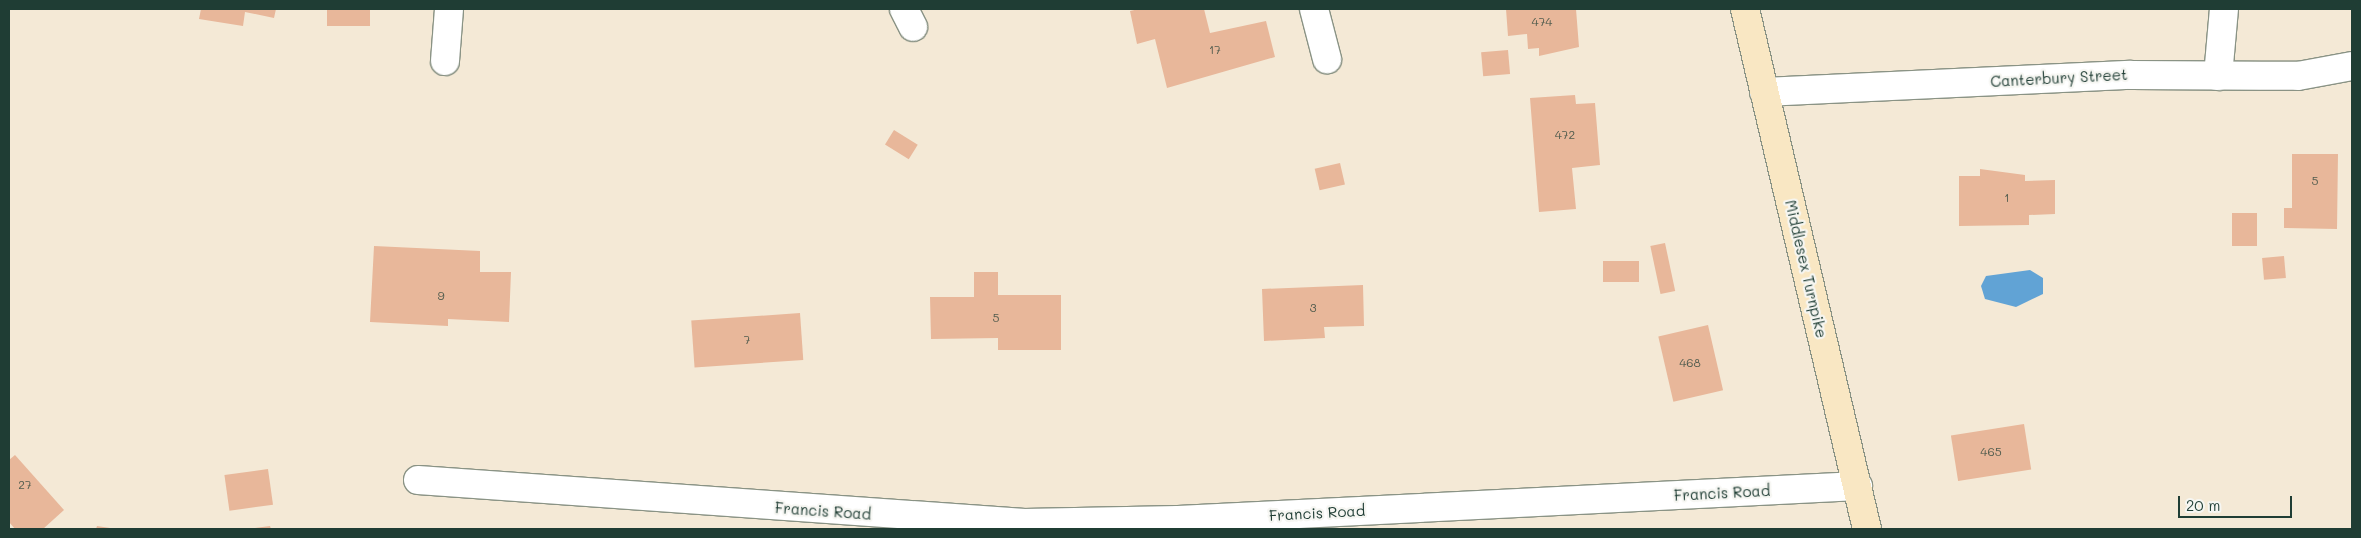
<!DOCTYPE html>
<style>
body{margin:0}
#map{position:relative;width:2361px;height:538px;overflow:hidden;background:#f4e9d6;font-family:Mali,sans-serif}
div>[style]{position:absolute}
.water>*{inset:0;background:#61a3d5}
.building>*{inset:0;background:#e8b79a;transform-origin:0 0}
.roads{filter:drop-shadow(1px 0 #8a9385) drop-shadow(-1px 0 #8a9385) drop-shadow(0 1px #8a9385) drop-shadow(0 -1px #8a9385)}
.minor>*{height:28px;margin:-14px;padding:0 14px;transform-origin:14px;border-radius:14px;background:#fff}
.secondary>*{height:28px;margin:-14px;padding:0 14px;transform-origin:14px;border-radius:14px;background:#f9e7c3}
span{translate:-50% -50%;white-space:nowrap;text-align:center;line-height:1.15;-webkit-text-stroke:4.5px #f6f6f2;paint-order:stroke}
.number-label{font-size:12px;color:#515c4e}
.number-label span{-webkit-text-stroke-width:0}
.street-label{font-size:15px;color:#1f3d34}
.frame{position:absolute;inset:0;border:10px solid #1f3d34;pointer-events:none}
.scale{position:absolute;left:2178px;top:496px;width:114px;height:22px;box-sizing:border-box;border:2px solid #1f3d34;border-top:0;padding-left:6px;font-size:15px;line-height:18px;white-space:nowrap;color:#1f3d34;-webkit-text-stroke:4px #f6f6f2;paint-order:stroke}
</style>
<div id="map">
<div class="water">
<div style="clip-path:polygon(2030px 270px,2043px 278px,2043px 294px,2016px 307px,1985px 299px,1981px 286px,1986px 276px)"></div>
</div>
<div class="building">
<div style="clip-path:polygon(201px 9px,276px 9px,274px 18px,245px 12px,243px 26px,199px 19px)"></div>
<div style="left:327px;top:9px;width:43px;height:17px"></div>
<div style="clip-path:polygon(1139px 9px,1204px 9px,1210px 33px,1266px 21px,1275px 57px,1167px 88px,1155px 39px,1137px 44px,1130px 11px)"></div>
<div style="clip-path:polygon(1506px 9px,1576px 9px,1579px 47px,1539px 56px,1539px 48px,1528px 49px,1527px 34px,1508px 36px)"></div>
<div style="left:1508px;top:50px;width:24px;height:27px;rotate:85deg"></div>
<div style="clip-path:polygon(1575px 95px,1576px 104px,1595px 103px,1600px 165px,1572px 168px,1576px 209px,1539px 212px,1530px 98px)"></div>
<div style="left:894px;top:130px;width:28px;height:17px;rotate:32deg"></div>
<div style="clip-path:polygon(2292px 154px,2338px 154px,2337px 229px,2284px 228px,2284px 208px,2292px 208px)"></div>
<div style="left:1340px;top:163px;width:22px;height:26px;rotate:77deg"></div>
<div style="clip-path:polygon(1980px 169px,2025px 175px,2025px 181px,2055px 180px,2055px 214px,2029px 215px,2029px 225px,1959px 226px,1959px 176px,1980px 176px)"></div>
<div style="left:2232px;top:213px;width:25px;height:33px"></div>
<div style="left:1665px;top:243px;width:49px;height:15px;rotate:78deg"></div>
<div style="clip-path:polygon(374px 246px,480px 251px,480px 272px,511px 272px,509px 322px,448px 319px,448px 326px,370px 322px)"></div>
<div style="left:2284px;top:256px;width:22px;height:22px;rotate:85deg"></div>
<div style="left:1603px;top:261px;width:36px;height:21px"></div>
<div style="clip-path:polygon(974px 272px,998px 272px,998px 295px,1061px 295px,1061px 350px,998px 350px,998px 338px,931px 339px,930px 297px,974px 297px)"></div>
<div style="clip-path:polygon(1363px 285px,1364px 326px,1324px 327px,1325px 338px,1264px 341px,1262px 289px)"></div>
<div style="left:800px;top:313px;width:47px;height:109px;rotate:86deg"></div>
<div style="left:1708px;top:325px;width:67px;height:51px;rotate:77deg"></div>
<div style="left:2024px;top:424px;width:46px;height:74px;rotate:81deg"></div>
<div style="clip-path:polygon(15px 455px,64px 510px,43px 529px,15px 529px,9px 522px,9px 460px)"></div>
<div style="left:268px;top:469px;width:36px;height:44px;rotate:82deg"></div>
<div style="clip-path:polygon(97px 526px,110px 528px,110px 529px,96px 529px)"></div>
<div style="clip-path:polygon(270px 526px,271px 529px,255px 529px,255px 528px)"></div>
</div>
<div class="roads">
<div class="minor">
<div style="left:904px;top:9px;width:20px;rotate:63deg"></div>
<div style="left:1314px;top:9px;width:52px;rotate:75.4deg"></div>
<div style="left:445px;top:61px;width:52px;rotate:-85.6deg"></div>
<div style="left:2218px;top:76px;width:67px;rotate:-84.9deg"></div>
<div style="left:1764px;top:92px;width:367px;rotate:-2.7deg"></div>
<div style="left:2131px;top:75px;width:167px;rotate:0.3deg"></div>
<div style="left:2298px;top:76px;width:55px;rotate:-10.5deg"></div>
<div style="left:418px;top:480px;width:608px;rotate:4.06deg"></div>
<div style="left:1024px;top:523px;width:154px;rotate:-1.1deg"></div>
<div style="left:1178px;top:520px;width:681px;rotate:-2.86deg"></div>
</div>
<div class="secondary">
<div style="left:1745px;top:9px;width:534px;rotate:76.8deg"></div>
</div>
</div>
<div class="number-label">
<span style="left:1542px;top:22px">474</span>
<span style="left:1215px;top:50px">17</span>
<span style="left:1565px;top:135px">472</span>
<span style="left:2315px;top:181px">5</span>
<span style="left:2007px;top:198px">1</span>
<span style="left:441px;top:296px">9</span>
<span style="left:1313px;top:308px">3</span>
<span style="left:996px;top:318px">5</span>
<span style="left:747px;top:340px">7</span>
<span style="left:1690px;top:363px">468</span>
<span style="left:1991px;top:452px">465</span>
<span style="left:25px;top:485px">27</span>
</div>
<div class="street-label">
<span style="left:2059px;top:78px;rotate:-3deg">Canterbury Street</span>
<span style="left:1806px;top:269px;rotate:77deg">Middlesex Turnpike</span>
<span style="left:1722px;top:493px;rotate:-3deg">Francis Road</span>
<span style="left:823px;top:511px;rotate:4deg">Francis Road</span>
<span style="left:1317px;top:513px;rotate:-3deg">Francis Road</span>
</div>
<div class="frame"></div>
<div class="scale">20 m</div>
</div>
